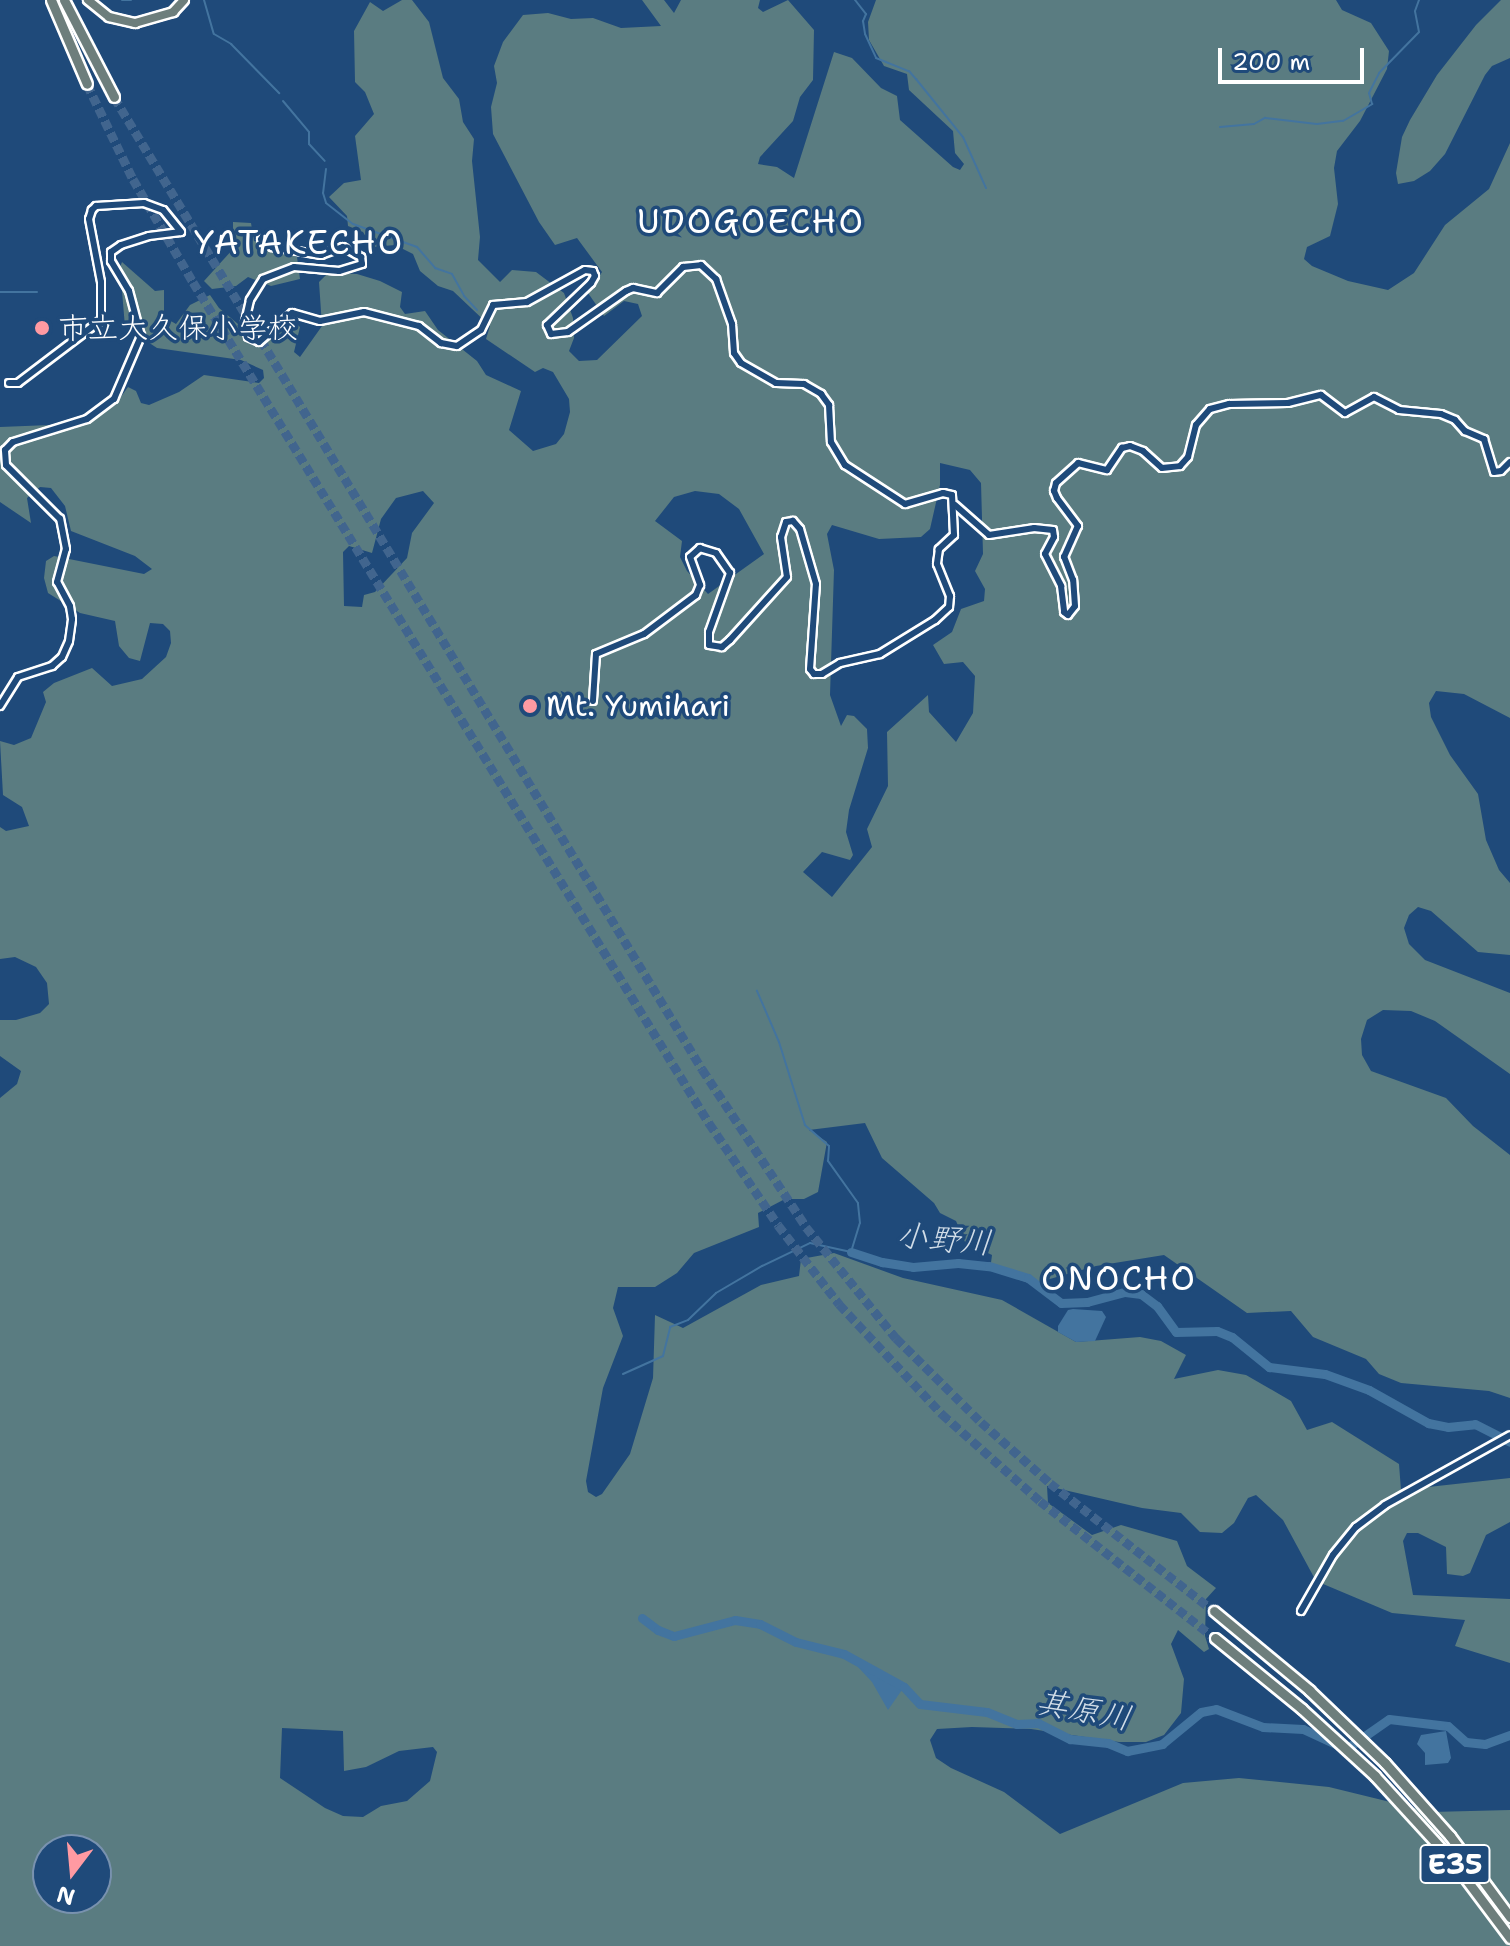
<!DOCTYPE html>
<meta charset="utf-8">
<style>
body{margin:0}
#map{position:relative;width:1510px;height:1946px;overflow:hidden;background:#1f4a7a;font-family:"Shantell Sans","Klee One",sans-serif}
div>[style]{position:absolute}
.green>*{inset:0;background:#5a7c81}
.water>*{inset:0;background:#43749f}
.stream>*{height:2px;margin:-1px;padding:0 1px;transform-origin:1px;border-radius:1px;background:#43749f}
.river>*{height:9px;margin:-4.5px;padding:0 4.5px;transform-origin:4.5px;border-radius:4.5px;background:#43749f}
.motorway-tunnel>*{height:9px;margin-top:-4.5px;transform-origin:0;background:repeating-linear-gradient(90deg,#41658e 0 9px,transparent 0 13.5px)}
.roads{filter:drop-shadow(2px 0 #fff) drop-shadow(-2px 0 #fff) drop-shadow(0 2px #fff) drop-shadow(0 -2px #fff)}
.tertiary>*{height:6px;margin:-3px;padding:0 3px;transform-origin:3px;border-radius:3px;background:#1f4a7a}
.primary>*{height:8px;margin:-4px;padding:0 4px;transform-origin:4px;border-radius:4px;background:#6d7e7c}
.motorway>*{height:9px;margin:-4.5px;padding:0 4.5px;transform-origin:4.5px;border-radius:4.5px;background:#6d7e7c}
.dots>*{width:22px;height:22px;translate:-50% -50%;box-sizing:border-box;border:4px solid #1f4a7a;border-radius:50%}
span{translate:-50% -50%;white-space:nowrap;text-align:center;line-height:1.15;-webkit-text-stroke:7px #1f4a7a;paint-order:stroke}
.shield-label span{padding:2px 6px;background:#1f4a7a;border:2px solid;border-radius:6px;-webkit-text-stroke-width:0}
.shield-label{font-size:28px;color:#fff;font-weight:700}
.poi-label{font-size:30px;color:#fff}
.left{translate:0 -50%;text-align:left}
.water-label{font-size:32px;color:#d0dce7;font-style:italic}
.quarter-label{font-size:34px;color:#fff;letter-spacing:2px}
.north{position:absolute;left:32px;top:1834px;width:80px;height:80px;box-sizing:border-box;background:#1f4a7a;border:2px solid #7992af;border-radius:50%;rotate:196deg;font-size:22px;font-weight:700;line-height:32px;text-align:center;color:#fff}
.north::after{content:'';display:block;margin:auto;width:28px;height:36px;background:#ff9aa2;clip-path:polygon(50% 0,100% 100%,50% 72%,0 100%)}
.scale{position:absolute;left:1218px;top:48px;width:146px;height:36px;box-sizing:border-box;border:4px solid #fff;border-top:0;padding-left:10px;font-size:24px;line-height:28px;white-space:nowrap;color:#fff;-webkit-text-stroke:6px #1f4a7a;paint-order:stroke}
</style>
<div id="map">
<div class="green">
<div style="clip-path:polygon(evenodd,402px 0,412px 0,429px 22px,443px 78px,459px 99px,463px 122px,474px 139px,472px 161px,480px 237px,478px 260px,500px 282px,512px 270px,536px 272px,564px 293px,573px 318px,574px 338px,569px 351px,579px 361px,597px 360px,642px 316px,638px 304px,624px 301px,604px 316px,588px 293px,602px 272px,577px 238px,555px 245px,539px 222px,493px 134px,491px 107px,497px 83px,494px 66px,503px 42px,523px 15px,548px 13px,571px 19px,593px 18px,621px 28px,661px 26px,642px 0,664px 0,674px 13px,681px 0,760px 0,758px 8px,763px 12px,788px 0,814px 30px,813px 80px,800px 97px,793px 121px,760px 157px,758px 164px,777px 167px,794px 178px,834px 52px,852px 58px,881px 88px,897px 96px,900px 120px,953px 167px,960px 170px,964px 164px,955px 153px,953px 131px,909px 90px,907px 74px,884px 66px,869px 40px,868px 22px,876px 0,1336px 0,1342px 10px,1371px 23px,1389px 51px,1387px 69px,1360px 121px,1337px 151px,1334px 168px,1338px 204px,1330px 236px,1307px 247px,1304px 259px,1312px 266px,1348px 281px,1388px 290px,1414px 273px,1445px 225px,1489px 189px,1510px 143px,1510px 718px,1464px 694px,1436px 691px,1429px 703px,1431px 717px,1450px 755px,1478px 794px,1486px 840px,1499px 870px,1510px 883px,1510px 955px,1478px 952px,1431px 911px,1418px 907px,1409px 915px,1404px 928px,1409px 944px,1425px 960px,1510px 993px,1510px 1074px,1435px 1021px,1411px 1011px,1383px 1010px,1367px 1020px,1361px 1039px,1362px 1055px,1371px 1071px,1446px 1098px,1473px 1126px,1510px 1155px,1510px 1398px,1489px 1391px,1401px 1383px,1379px 1374px,1366px 1359px,1313px 1337px,1291px 1311px,1247px 1313px,1164px 1255px,1096px 1266px,1032px 1284px,990px 1270px,992px 1255px,965px 1242px,956px 1221px,940px 1213px,934px 1203px,882px 1158px,865px 1123px,809px 1130px,827px 1142px,818px 1192px,804px 1199px,785px 1199px,758px 1213px,759px 1227px,694px 1253px,677px 1273px,655px 1287px,618px 1287px,613px 1308px,623px 1336px,603px 1388px,586px 1481px,588px 1492px,596px 1497px,602px 1494px,630px 1454px,653px 1378px,655px 1315px,683px 1328px,761px 1285px,799px 1276px,801px 1259px,834px 1253px,903px 1278px,1002px 1300px,1076px 1342px,1140px 1337px,1161px 1341px,1186px 1355px,1174px 1379px,1218px 1370px,1246px 1375px,1291px 1401px,1307px 1430px,1332px 1422px,1399px 1464px,1401px 1490px,1510px 1478px,1510px 1522px,1486px 1535px,1470px 1573px,1463px 1576px,1447px 1574px,1446px 1547px,1418px 1533px,1407px 1533px,1403px 1541px,1413px 1595px,1510px 1599px,1510px 1663px,1455px 1646px,1465px 1620px,1392px 1613px,1316px 1581px,1283px 1520px,1256px 1495px,1248px 1498px,1234px 1523px,1222px 1533px,1200px 1532px,1181px 1513px,1142px 1508px,1047px 1486px,1048px 1503px,1092px 1535px,1121px 1525px,1177px 1541px,1187px 1566px,1216px 1588px,1206px 1599px,1205px 1636px,1209px 1649px,1204px 1652px,1178px 1630px,1171px 1644px,1184px 1679px,1181px 1713px,1164px 1735px,1146px 1742px,1119px 1742px,1031px 1729px,972px 1727px,937px 1729px,930px 1740px,936px 1758px,951px 1768px,1004px 1792px,1060px 1834px,1183px 1783px,1239px 1778px,1329px 1787px,1431px 1812px,1510px 1810px,1510px 1946px,0 1946px,0 1098px,17px 1084px,21px 1071px,0 1056px,0 1020px,16px 1020px,40px 1013px,49px 1004px,47px 983px,36px 967px,15px 957px,0 959px,0 827px,6px 831px,29px 826px,22px 807px,3px 795px,0 741px,14px 745px,31px 738px,46px 702px,43px 692px,54px 683px,92px 668px,112px 686px,142px 679px,166px 657px,171px 643px,170px 631px,163px 624px,150px 623px,140px 661px,129px 658px,119px 646px,115px 621px,80px 613px,48px 593px,44px 578px,46px 561px,54px 556px,144px 574px,152px 569px,135px 556px,71px 531px,65px 506px,51px 488px,40px 487px,27px 498px,31px 523px,0 502px,0 427px,50px 425px,74px 429px,115px 405px,128px 387px,136px 391px,141px 403px,149px 405px,179px 392px,204px 375px,259px 383px,264px 378px,263px 370px,241px 360px,157px 348px,125px 327px,120px 267px,122px 262px,155px 291px,164px 290px,164px 317px,176px 324px,190px 305px,210px 295px,219px 308px,238px 324px,245px 341px,271px 338px,292px 320px,300px 327px,294px 352px,300px 357px,322px 326px,319px 282px,328px 273px,357px 274px,380px 281px,402px 292px,400px 307px,405px 314px,425px 311px,438px 330px,477px 361px,486px 375px,521px 391px,509px 430px,533px 451px,556px 444px,564px 434px,570px 412px,569px 399px,553px 372px,543px 368px,535px 372px,486px 339px,490px 326px,453px 291px,438px 286px,420px 271px,413px 254px,395px 245px,372px 247px,363px 232px,348px 226px,347px 216px,329px 197px,344px 183px,361px 180px,355px 136px,374px 114px,365px 92px,355px 82px,354px 31px,370px 2px,383px 11px,402px 0,940px 463px,970px 470px,981px 483px,983px 554px,975px 571px,985px 589px,984px 601px,961px 609px,952px 632px,933px 645px,944px 664px,963px 662px,975px 676px,973px 713px,956px 742px,929px 712px,928px 695px,887px 732px,888px 786px,867px 829px,872px 847px,832px 897px,803px 872px,822px 852px,850px 860px,853px 855px,846px 832px,849px 810px,868px 748px,867px 729px,854px 716px,847px 715px,841px 726px,830px 695px,834px 570px,827px 534px,832px 525px,879px 539px,921px 537px,930px 529px,940px 485px,940px 463px,402px 0,423px 491px,434px 503px,412px 533px,407px 558px,375px 592px,364px 595px,362px 607px,344px 606px,343px 552px,349px 546px,372px 553px,381px 519px,396px 498px,423px 491px,402px 0,695px 491px,719px 494px,739px 509px,764px 554px,708px 594px,687px 571px,680px 557px,682px 541px,655px 521px,674px 497px,695px 491px,402px 0,282px 1728px,343px 1731px,344px 1771px,366px 1767px,399px 1751px,433px 1747px,437px 1752px,430px 1781px,407px 1801px,381px 1806px,363px 1817px,343px 1816px,325px 1808px,280px 1778px,282px 1728px,402px 0,48px 1850px,96px 1850px,96px 1898px,48px 1898px,48px 1850px)"></div>
<div style="clip-path:polygon(1501px 0,1510px 0,1510px 58px,1492px 66px,1485px 75px,1445px 154px,1430px 171px,1414px 181px,1398px 184px,1396px 173px,1402px 137px,1410px 120px,1437px 75px,1476px 25px)"></div>
<div style="clip-path:polygon(233px 222px,251px 223px,254px 241px,297px 257px,300px 279px,271px 286px,248px 277px,236px 286px,212px 289px,204px 281px,233px 249px)"></div>
</div>
<div class="water">
<div style="clip-path:polygon(1073px 1309px,1102px 1311px,1106px 1317px,1095px 1341px,1076px 1342px,1058px 1332px,1058px 1326px,1068px 1310px)"></div>
<div style="clip-path:polygon(859px 1666px,904px 1687px,888px 1710px,872px 1682px,858px 1667px)"></div>
<div style="clip-path:polygon(1446px 1731px,1451px 1758px,1448px 1763px,1425px 1765px,1425px 1753px,1417px 1744px,1421px 1735px)"></div>
</div>
<div class="stream">
<div style="left:122px;top:0;width:9px"></div>
<div style="left:204px;top:0;width:35px;rotate:74deg"></div>
<div style="left:214px;top:34px;width:20px;rotate:30deg"></div>
<div style="left:231px;top:44px;width:69px;rotate:45.6deg"></div>
<div style="left:855px;top:0;width:18px;rotate:52deg"></div>
<div style="left:866px;top:14px;width:8px;rotate:113deg"></div>
<div style="left:863px;top:21px;width:13px;rotate:81deg"></div>
<div style="left:865px;top:34px;width:26px;rotate:65deg"></div>
<div style="left:876px;top:58px;width:35px;rotate:22deg"></div>
<div style="left:909px;top:71px;width:11px;rotate:49deg"></div>
<div style="left:916px;top:79px;width:75px;rotate:51deg"></div>
<div style="left:963px;top:137px;width:56px;rotate:65.7deg"></div>
<div style="left:283px;top:101px;width:40px;rotate:50deg"></div>
<div style="left:309px;top:132px;width:12px;rotate:90deg"></div>
<div style="left:309px;top:144px;width:23px;rotate:47deg"></div>
<div style="left:1220px;top:127px;width:34px;rotate:-5deg"></div>
<div style="left:1254px;top:124px;width:13px;rotate:-29deg"></div>
<div style="left:1265px;top:118px;width:52px;rotate:6.6deg"></div>
<div style="left:1317px;top:124px;width:26px;rotate:-7deg"></div>
<div style="left:1343px;top:121px;width:34px;rotate:-30deg"></div>
<div style="left:1372px;top:104px;width:11px;rotate:-105deg"></div>
<div style="left:1369px;top:93px;width:22px;rotate:-63deg"></div>
<div style="left:1379px;top:73px;width:57px;rotate:-45.7deg"></div>
<div style="left:1419px;top:32px;width:21px;rotate:-101deg"></div>
<div style="left:1415px;top:11px;width:12px;rotate:-70deg"></div>
<div style="left:326px;top:169px;width:24px;rotate:97deg"></div>
<div style="left:323px;top:193px;width:10px;rotate:73deg"></div>
<div style="left:326px;top:203px;width:34px;rotate:38deg"></div>
<div style="left:353px;top:224px;width:68px;rotate:19.8deg"></div>
<div style="left:417px;top:247px;width:28px;rotate:49deg"></div>
<div style="left:435px;top:268px;width:18px;rotate:19deg"></div>
<div style="left:452px;top:274px;width:25px;rotate:61deg"></div>
<div style="left:464px;top:296px;width:19px;rotate:47deg"></div>
<div style="left:0;top:292px;width:37px"></div>
<div style="left:623px;top:1374px;width:44px;rotate:-24.2deg"></div>
<div style="left:663px;top:1356px;width:30px;rotate:-76deg"></div>
<div style="left:670px;top:1327px;width:19px;rotate:-21deg"></div>
<div style="left:688px;top:1320px;width:39px;rotate:-44deg"></div>
<div style="left:716px;top:1293px;width:53px;rotate:-30.4deg"></div>
<div style="left:762px;top:1266px;width:53px;rotate:-25.6deg"></div>
<div style="left:810px;top:1243px;width:42px;rotate:12.4deg"></div>
<div style="left:851px;top:1252px;width:30px;rotate:-73deg"></div>
<div style="left:860px;top:1223px;width:20px;rotate:-96deg"></div>
<div style="left:858px;top:1203px;width:52px;rotate:-125.5deg"></div>
<div style="left:828px;top:1161px;width:15px;rotate:-86deg"></div>
<div style="left:829px;top:1146px;width:32px;rotate:-139deg"></div>
<div style="left:805px;top:1125px;width:87px;rotate:-107.4deg"></div>
<div style="left:779px;top:1042px;width:56px;rotate:-113.3deg"></div>
</div>
<div class="river">
<div style="left:851px;top:1252px;width:33px;rotate:18deg"></div>
<div style="left:882px;top:1262px;width:31px;rotate:9deg"></div>
<div style="left:913px;top:1267px;width:45px;rotate:-5.1deg"></div>
<div style="left:958px;top:1263px;width:31px;rotate:6deg"></div>
<div style="left:989px;top:1266px;width:41px;rotate:17.1deg"></div>
<div style="left:1028px;top:1278px;width:41px;rotate:37.1deg"></div>
<div style="left:1061px;top:1303px;width:26px;rotate:-2deg"></div>
<div style="left:1087px;top:1302px;width:39px;rotate:-15deg"></div>
<div style="left:1125px;top:1292px;width:16px;rotate:7deg"></div>
<div style="left:1141px;top:1294px;width:20px;rotate:37deg"></div>
<div style="left:1157px;top:1306px;width:32px;rotate:54deg"></div>
<div style="left:1176px;top:1332px;width:41px;rotate:-1.4deg"></div>
<div style="left:1217px;top:1331px;width:16px;rotate:22deg"></div>
<div style="left:1232px;top:1337px;width:48px;rotate:39deg"></div>
<div style="left:1269px;top:1367px;width:56px;rotate:7.1deg"></div>
<div style="left:1325px;top:1374px;width:47px;rotate:20deg"></div>
<div style="left:1369px;top:1390px;width:68px;rotate:29.2deg"></div>
<div style="left:1428px;top:1423px;width:20px;rotate:11deg"></div>
<div style="left:1448px;top:1427px;width:27px;rotate:-6deg"></div>
<div style="left:1475px;top:1424px;width:39px;rotate:27deg"></div>
<div style="left:642px;top:1618px;width:20px;rotate:37deg"></div>
<div style="left:658px;top:1630px;width:17px;rotate:21deg"></div>
<div style="left:674px;top:1636px;width:63px;rotate:-14.7deg"></div>
<div style="left:735px;top:1620px;width:25px;rotate:9deg"></div>
<div style="left:760px;top:1624px;width:40px;rotate:26.6deg"></div>
<div style="left:796px;top:1642px;width:49px;rotate:14deg"></div>
<div style="left:844px;top:1654px;width:68px;rotate:28.8deg"></div>
<div style="left:904px;top:1687px;width:23px;rotate:47deg"></div>
<div style="left:920px;top:1704px;width:67px;rotate:6.8deg"></div>
<div style="left:987px;top:1712px;width:32px;rotate:22deg"></div>
<div style="left:1017px;top:1724px;width:21px;rotate:-3deg"></div>
<div style="left:1038px;top:1723px;width:36px;rotate:27deg"></div>
<div style="left:1070px;top:1739px;width:38px;rotate:6deg"></div>
<div style="left:1108px;top:1743px;width:21px;rotate:23deg"></div>
<div style="left:1127px;top:1751px;width:36px;rotate:-11deg"></div>
<div style="left:1162px;top:1744px;width:50px;rotate:-39.4deg"></div>
<div style="left:1201px;top:1712px;width:15px;rotate:-11deg"></div>
<div style="left:1216px;top:1709px;width:50px;rotate:21deg"></div>
<div style="left:1263px;top:1727px;width:40px;rotate:2.9deg"></div>
<div style="left:1303px;top:1729px;width:47px;rotate:24.9deg"></div>
<div style="left:1346px;top:1749px;width:52px;rotate:-34.9deg"></div>
<div style="left:1389px;top:1719px;width:59px;rotate:6.8deg"></div>
<div style="left:1448px;top:1726px;width:24px;rotate:42deg"></div>
<div style="left:1466px;top:1742px;width:19px;rotate:6deg"></div>
<div style="left:1485px;top:1744px;width:27px;rotate:-20deg"></div>
</div>
<div class="motorway-tunnel">
<div style="left:87px;top:84px;width:106px;rotate:64.2deg"></div>
<div style="left:133px;top:179px;width:119px;rotate:59.8deg"></div>
<div style="left:193px;top:282px;width:987px;rotate:58.47deg"></div>
<div style="left:709px;top:1123px;width:123px;rotate:55.9deg"></div>
<div style="left:778px;top:1225px;width:100px;rotate:52.3deg"></div>
<div style="left:839px;top:1304px;width:151px;rotate:46.9deg"></div>
<div style="left:942px;top:1414px;width:131px;rotate:41.6deg"></div>
<div style="left:1040px;top:1501px;width:222px;rotate:38.1deg"></div>
<div style="left:114px;top:97px;width:1136px;rotate:58.83deg"></div>
<div style="left:702px;top:1069px;width:189px;rotate:56.6deg"></div>
<div style="left:806px;top:1227px;width:143px;rotate:51deg"></div>
<div style="left:896px;top:1338px;width:120px;rotate:44.7deg"></div>
<div style="left:981px;top:1422px;width:92px;rotate:41.5deg"></div>
<div style="left:1050px;top:1483px;width:208px;rotate:38deg"></div>
</div>
<div class="roads">
<div class="tertiary">
<div style="left:261px;top:239px;width:14px;rotate:36deg"></div>
<div style="left:272px;top:247px;width:50px;rotate:9.3deg"></div>
<div style="left:321px;top:255px;width:23px;rotate:-20deg"></div>
<div style="left:343px;top:247px;width:21px;rotate:29deg"></div>
<div style="left:361px;top:257px;width:7px;rotate:82deg"></div>
<div style="left:362px;top:264px;width:24px;rotate:163deg"></div>
<div style="left:339px;top:271px;width:45px;rotate:-174.9deg"></div>
<div style="left:294px;top:267px;width:33px;rotate:159deg"></div>
<div style="left:263px;top:279px;width:25px;rotate:122deg"></div>
<div style="left:250px;top:300px;width:23px;rotate:103deg"></div>
<div style="left:245px;top:322px;width:15px;rotate:79deg"></div>
<div style="left:248px;top:337px;width:12px;rotate:24deg"></div>
<div style="left:259px;top:342px;width:44px;rotate:-41.3deg"></div>
<div style="left:292px;top:313px;width:29px;rotate:16deg"></div>
<div style="left:320px;top:321px;width:45px;rotate:-11.6deg"></div>
<div style="left:364px;top:312px;width:57px;rotate:14.3deg"></div>
<div style="left:419px;top:326px;width:28px;rotate:38deg"></div>
<div style="left:441px;top:343px;width:16px;rotate:11deg"></div>
<div style="left:457px;top:346px;width:29px;rotate:-34deg"></div>
<div style="left:481px;top:330px;width:28px;rotate:-64deg"></div>
<div style="left:493px;top:305px;width:34px;rotate:-5deg"></div>
<div style="left:527px;top:302px;width:66px;rotate:-28.9deg"></div>
<div style="left:585px;top:270px;width:8px;rotate:7deg"></div>
<div style="left:593px;top:271px;width:5px;rotate:68deg"></div>
<div style="left:595px;top:276px;width:8px;rotate:120deg"></div>
<div style="left:591px;top:283px;width:61px;rotate:136.3deg"></div>
<div style="left:547px;top:325px;width:10px;rotate:66deg"></div>
<div style="left:551px;top:334px;width:17px;rotate:-7deg"></div>
<div style="left:568px;top:332px;width:71px;rotate:-35.3deg"></div>
<div style="left:626px;top:291px;width:8px;rotate:-23deg"></div>
<div style="left:633px;top:288px;width:25px;rotate:12deg"></div>
<div style="left:657px;top:293px;width:37px;rotate:-45deg"></div>
<div style="left:683px;top:267px;width:18px;rotate:-6deg"></div>
<div style="left:701px;top:265px;width:21px;rotate:43deg"></div>
<div style="left:716px;top:279px;width:48px;rotate:70.4deg"></div>
<div style="left:732px;top:324px;width:29px;rotate:86deg"></div>
<div style="left:734px;top:353px;width:12px;rotate:55deg"></div>
<div style="left:741px;top:363px;width:40px;rotate:29.7deg"></div>
<div style="left:776px;top:383px;width:28px;rotate:2deg"></div>
<div style="left:804px;top:384px;width:20px;rotate:30deg"></div>
<div style="left:821px;top:394px;width:14px;rotate:54deg"></div>
<div style="left:829px;top:405px;width:37px;rotate:87deg"></div>
<div style="left:831px;top:442px;width:27px;rotate:59deg"></div>
<div style="left:845px;top:465px;width:72px;rotate:33deg"></div>
<div style="left:905px;top:504px;width:40px;rotate:-16deg"></div>
<div style="left:943px;top:493px;width:9px;rotate:13deg"></div>
<div style="left:952px;top:495px;width:40px;rotate:87.1deg"></div>
<div style="left:954px;top:535px;width:21px;rotate:137deg"></div>
<div style="left:939px;top:549px;width:15px;rotate:98deg"></div>
<div style="left:937px;top:564px;width:35px;rotate:68deg"></div>
<div style="left:950px;top:596px;width:11px;rotate:95deg"></div>
<div style="left:949px;top:607px;width:19px;rotate:137deg"></div>
<div style="left:935px;top:620px;width:65px;rotate:148.3deg"></div>
<div style="left:880px;top:654px;width:41px;rotate:167.3deg"></div>
<div style="left:840px;top:663px;width:21px;rotate:149deg"></div>
<div style="left:822px;top:674px;width:8px;rotate:180deg"></div>
<div style="left:814px;top:674px;width:6px;rotate:-129deg"></div>
<div style="left:810px;top:669px;width:85px;rotate:-86deg"></div>
<div style="left:816px;top:584px;width:57px;rotate:-106.2deg"></div>
<div style="left:800px;top:529px;width:11px;rotate:-131deg"></div>
<div style="left:793px;top:521px;width:7px;rotate:172deg"></div>
<div style="left:786px;top:522px;width:16px;rotate:108deg"></div>
<div style="left:781px;top:537px;width:40px;rotate:81.5deg"></div>
<div style="left:787px;top:577px;width:85px;rotate:132.1deg"></div>
<div style="left:730px;top:640px;width:11px;rotate:139deg"></div>
<div style="left:722px;top:647px;width:13px;rotate:-171deg"></div>
<div style="left:709px;top:645px;width:13px;rotate:-90deg"></div>
<div style="left:709px;top:632px;width:63px;rotate:-70.4deg"></div>
<div style="left:730px;top:573px;width:24px;rotate:-125deg"></div>
<div style="left:716px;top:553px;width:17px;rotate:-163deg"></div>
<div style="left:700px;top:548px;width:13px;rotate:138deg"></div>
<div style="left:690px;top:557px;width:30px;rotate:70deg"></div>
<div style="left:700px;top:585px;width:11px;rotate:112deg"></div>
<div style="left:696px;top:595px;width:65px;rotate:143.1deg"></div>
<div style="left:644px;top:634px;width:52px;rotate:157.4deg"></div>
<div style="left:596px;top:654px;width:47px;rotate:93.7deg"></div>
<div style="left:955px;top:505px;width:45px;rotate:41.4deg"></div>
<div style="left:989px;top:535px;width:46px;rotate:-8.8deg"></div>
<div style="left:1034px;top:528px;width:19px;rotate:6deg"></div>
<div style="left:1053px;top:530px;width:7px;rotate:82deg"></div>
<div style="left:1054px;top:537px;width:19px;rotate:118deg"></div>
<div style="left:1045px;top:554px;width:36px;rotate:63deg"></div>
<div style="left:1061px;top:586px;width:26px;rotate:83deg"></div>
<div style="left:1064px;top:612px;width:5px;rotate:37deg"></div>
<div style="left:1068px;top:615px;width:11px;rotate:-52deg"></div>
<div style="left:1075px;top:606px;width:26px;rotate:-94deg"></div>
<div style="left:1073px;top:580px;width:25px;rotate:-111deg"></div>
<div style="left:1064px;top:557px;width:34px;rotate:-66deg"></div>
<div style="left:1078px;top:526px;width:35px;rotate:-127deg"></div>
<div style="left:1057px;top:498px;width:8px;rotate:-113deg"></div>
<div style="left:1054px;top:491px;width:8px;rotate:-76deg"></div>
<div style="left:1056px;top:483px;width:30px;rotate:-42deg"></div>
<div style="left:1078px;top:463px;width:30px;rotate:14deg"></div>
<div style="left:1107px;top:470px;width:27px;rotate:-56deg"></div>
<div style="left:1122px;top:448px;width:8px;rotate:-14deg"></div>
<div style="left:1130px;top:446px;width:14px;rotate:21deg"></div>
<div style="left:1143px;top:451px;width:25px;rotate:42deg"></div>
<div style="left:1162px;top:468px;width:18px;rotate:-6deg"></div>
<div style="left:1180px;top:466px;width:12px;rotate:-48deg"></div>
<div style="left:1188px;top:457px;width:33px;rotate:-76deg"></div>
<div style="left:1196px;top:425px;width:21px;rotate:-49deg"></div>
<div style="left:1210px;top:409px;width:20px;rotate:-15deg"></div>
<div style="left:1229px;top:404px;width:59px;rotate:-1deg"></div>
<div style="left:1288px;top:403px;width:34px;rotate:-14deg"></div>
<div style="left:1321px;top:395px;width:30px;rotate:37deg"></div>
<div style="left:1345px;top:413px;width:33px;rotate:-29deg"></div>
<div style="left:1374px;top:397px;width:28px;rotate:27deg"></div>
<div style="left:1399px;top:410px;width:42px;rotate:5.4deg"></div>
<div style="left:1441px;top:414px;width:15px;rotate:23deg"></div>
<div style="left:1455px;top:420px;width:15px;rotate:48deg"></div>
<div style="left:1465px;top:431px;width:21px;rotate:23deg"></div>
<div style="left:1484px;top:439px;width:34px;rotate:73deg"></div>
<div style="left:1494px;top:472px;width:7px;rotate:-8deg"></div>
<div style="left:1501px;top:471px;width:13px;rotate:-45deg"></div>
<div style="left:0;top:706px;width:34px;rotate:-58deg"></div>
<div style="left:18px;top:677px;width:36px;rotate:-18deg"></div>
<div style="left:52px;top:666px;width:13px;rotate:-42deg"></div>
<div style="left:62px;top:657px;width:17px;rotate:-66deg"></div>
<div style="left:69px;top:641px;width:22px;rotate:-82deg"></div>
<div style="left:72px;top:619px;width:13px;rotate:-99deg"></div>
<div style="left:70px;top:606px;width:27px;rotate:-118deg"></div>
<div style="left:57px;top:582px;width:34px;rotate:-75deg"></div>
<div style="left:66px;top:549px;width:31px;rotate:-101deg"></div>
<div style="left:60px;top:519px;width:76px;rotate:-135deg"></div>
<div style="left:6px;top:465px;width:15px;rotate:-94deg"></div>
<div style="left:5px;top:450px;width:11px;rotate:-45deg"></div>
<div style="left:13px;top:442px;width:77px;rotate:-17.3deg"></div>
<div style="left:87px;top:419px;width:34px;rotate:-37deg"></div>
<div style="left:114px;top:399px;width:69px;rotate:-66.8deg"></div>
<div style="left:141px;top:336px;width:47px;rotate:-104.9deg"></div>
<div style="left:129px;top:291px;width:35px;rotate:-121deg"></div>
<div style="left:111px;top:261px;width:9px;rotate:-90deg"></div>
<div style="left:111px;top:252px;width:12px;rotate:-35deg"></div>
<div style="left:121px;top:245px;width:29px;rotate:-18deg"></div>
<div style="left:149px;top:236px;width:32px;rotate:-7deg"></div>
<div style="left:181px;top:232px;width:28px;rotate:-129deg"></div>
<div style="left:163px;top:210px;width:20px;rotate:-160deg"></div>
<div style="left:144px;top:203px;width:48px;rotate:176.4deg"></div>
<div style="left:96px;top:206px;width:6px;rotate:135deg"></div>
<div style="left:92px;top:210px;width:9px;rotate:108deg"></div>
<div style="left:89px;top:219px;width:64px;rotate:79.2deg"></div>
<div style="left:101px;top:282px;width:38px;rotate:90deg"></div>
<div style="left:101px;top:320px;width:104px;rotate:142.8deg"></div>
<div style="left:18px;top:383px;width:9px;rotate:180deg"></div>
<div style="left:1301px;top:1611px;width:64px;rotate:-60.3deg"></div>
<div style="left:1333px;top:1555px;width:36px;rotate:-51deg"></div>
<div style="left:1356px;top:1527px;width:36px;rotate:-37deg"></div>
<div style="left:1385px;top:1505px;width:143px;rotate:-29.2deg"></div>
</div>
<div class="primary">
<div style="left:88px;top:0;width:27px;rotate:39deg"></div>
<div style="left:109px;top:17px;width:27px;rotate:13deg"></div>
<div style="left:135px;top:23px;width:40px;rotate:-16deg"></div>
<div style="left:173px;top:12px;width:16px;rotate:-47deg"></div>
</div>
<div class="motorway">
<div style="left:51px;top:0;width:91px;rotate:66.8deg"></div>
<div style="left:64px;top:0;width:109px;rotate:62.7deg"></div>
<div style="left:1214px;top:1611px;width:124px;rotate:39.7deg"></div>
<div style="left:1309px;top:1690px;width:105px;rotate:43.8deg"></div>
<div style="left:1385px;top:1763px;width:98px;rotate:48.3deg"></div>
<div style="left:1450px;top:1836px;width:101px;rotate:53.5deg"></div>
<div style="left:1215px;top:1638px;width:112px;rotate:39.2deg"></div>
<div style="left:1302px;top:1709px;width:99px;rotate:42.5deg"></div>
<div style="left:1375px;top:1776px;width:111px;rotate:47.6deg"></div>
<div style="left:1450px;top:1858px;width:100px;rotate:53.1deg"></div>
</div>
</div>
<div class="dots">
<div style="left:42px;top:328px;background:#ff9aa2"></div>
<div style="left:530px;top:706px;background:#ff9aa2"></div>
</div>
<div class="shield-label">
<span style="left:1455px;top:1864px">E35</span>
</div>
<div class="poi-label">
<span class="left" style="left:58px;top:328px">市立大久保小学校</span>
<span class="left" style="left:546px;top:706px">Mt. Yumihari</span>
</div>
<div class="water-label">
<span style="left:944px;top:1239px;rotate:5deg">小野川</span>
<span style="left:1084px;top:1710px;rotate:11deg">其原川</span>
</div>
<div class="quarter-label">
<span style="left:751px;top:222px">UDOGOECHO</span>
<span style="left:299px;top:243px">YATAKECHO</span>
<span style="left:1119px;top:1279px">ONOCHO</span>
</div>
<div class="north">N</div>
<div class="scale">200 m</div>
</div>
